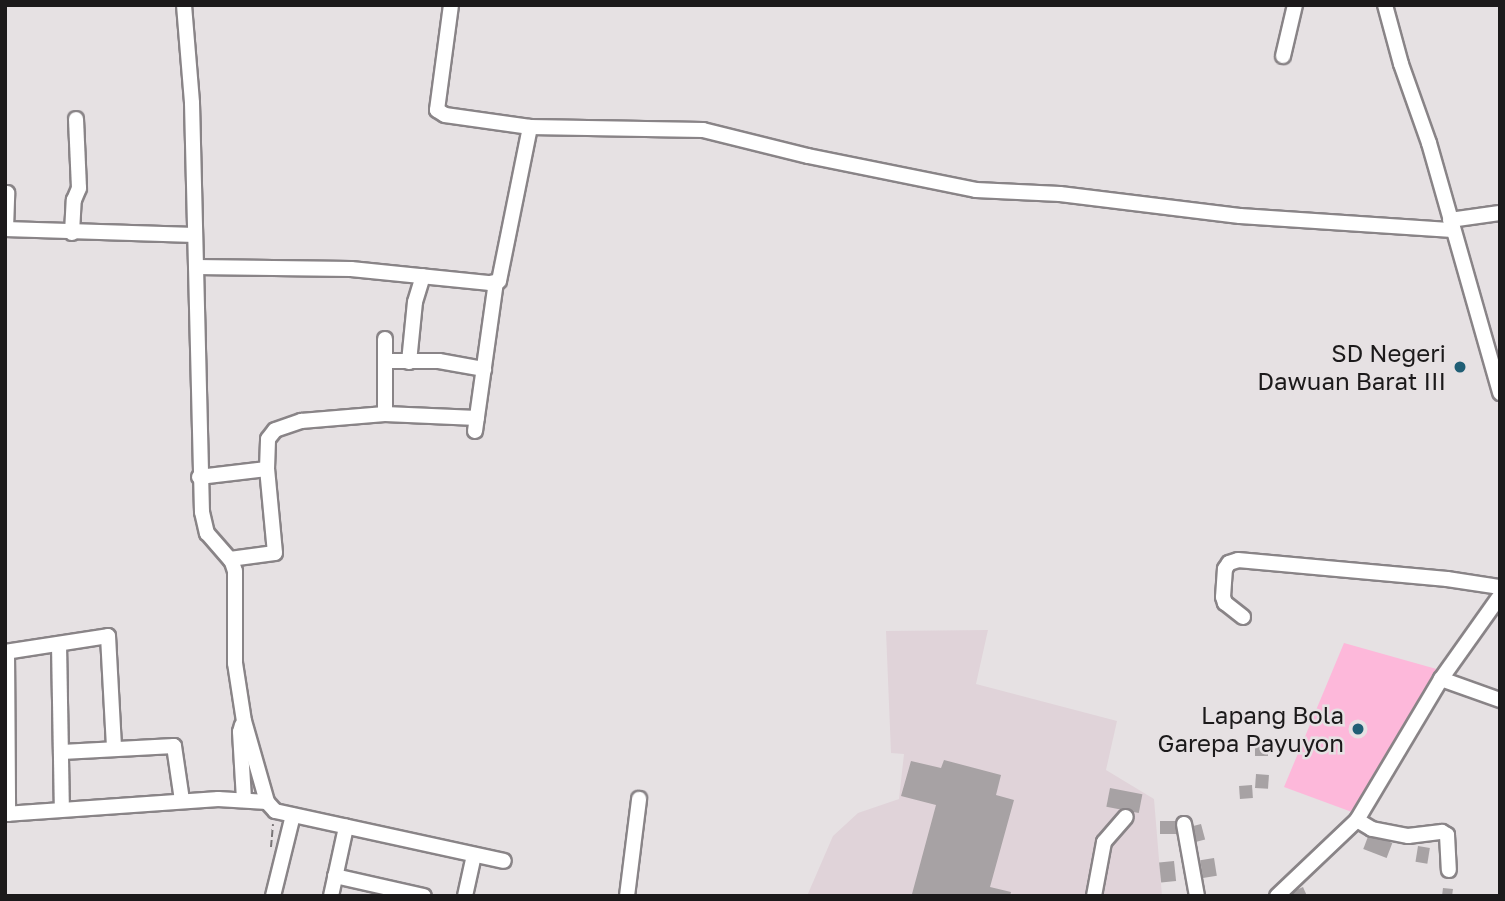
<!DOCTYPE html>
<style>
body{margin:0}
#map{position:relative;width:1505px;height:901px;overflow:hidden;background:#e6e1e3;font-family:"Golos Text",sans-serif}
div>[style]{position:absolute}
.built>*{inset:0;background:#e0d3d9}
.green>*{inset:0;background:#fdb8da}
.building>*{inset:0;background:#a7a2a4;transform-origin:0 0}
.path>*{height:2px;margin-top:-1px;transform-origin:0;background:repeating-linear-gradient(90deg,#787476 0 7px,transparent 0 10.5px)}
.roads{filter:drop-shadow(2px 0 #898487) drop-shadow(-2px 0 #898487) drop-shadow(0 2px #898487) drop-shadow(0 -2px #898487)}
.minor>*{height:14px;margin:-7px;padding:0 7px;transform-origin:7px;border-radius:7px;background:#fff}
.dots>*{width:19px;height:19px;translate:-50% -50%;box-sizing:border-box;border:4px solid #e6e1e3;border-radius:50%}
span{translate:-50% -50%;white-space:nowrap;text-align:center;line-height:1.15;-webkit-text-stroke:5px #e6e1e3;paint-order:stroke}
.poi-label{font-size:24px;color:#1c1a1b}
.right{translate:-100% -50%;text-align:right}
.frame{position:absolute;inset:0;border:7px solid #1c1a1b;pointer-events:none}
</style>
<div id="map">
<div class="built">
<div style="clip-path:polygon(988px 630px,976px 684px,1117px 721px,1106px 770px,1154px 799px,1162px 896px,807px 896px,833px 836px,858px 813px,899px 799px,904px 754px,891px 753px,886px 631px)"></div>
</div>
<div class="green">
<div style="clip-path:polygon(1344px 643px,1440px 670px,1360px 815px,1284px 787px)"></div>
</div>
<div class="building">
<div style="left:1255px;top:740px;width:13px;height:16px"></div>
<div style="clip-path:polygon(944px 760px,1001px 775px,996px 795px,1014px 800px,990px 887px,1011px 892px,1010px 896px,912px 894px,936px 805px,901px 796px,911px 761px,941px 768px)"></div>
<div style="left:1256px;top:774px;width:13px;height:14px;rotate:4deg"></div>
<div style="left:1252px;top:785px;width:13px;height:13px;rotate:86deg"></div>
<div style="left:1110px;top:788px;width:33px;height:19px;rotate:11deg"></div>
<div style="left:1160px;top:821px;width:18px;height:13px"></div>
<div style="left:1201px;top:824px;width:16px;height:11px;rotate:75deg"></div>
<div style="left:1369px;top:834px;width:25px;height:16px;rotate:21deg"></div>
<div style="left:1418px;top:846px;width:12px;height:16px;rotate:9deg"></div>
<div style="left:1214px;top:858px;width:18px;height:14px;rotate:81deg"></div>
<div style="left:1174px;top:861px;width:20px;height:15px;rotate:84deg"></div>
<div style="clip-path:polygon(1303px 887px,1307px 896px,1282px 896px)"></div>
<div style="clip-path:polygon(1443px 888px,1453px 889px,1452px 896px,1442px 896px)"></div>
</div>
<div class="path">
<div style="left:271px;top:847px;width:23px;rotate:-85deg"></div>
</div>
<div class="roads">
<div class="minor">
<div style="left:184px;top:5px;width:98px;rotate:85.3deg"></div>
<div style="left:192px;top:103px;width:409px;rotate:88.6deg"></div>
<div style="left:202px;top:512px;width:22px;rotate:77deg"></div>
<div style="left:207px;top:533px;width:38px;rotate:49deg"></div>
<div style="left:232px;top:562px;width:9px;rotate:72deg"></div>
<div style="left:235px;top:571px;width:92px;rotate:90deg"></div>
<div style="left:235px;top:663px;width:59px;rotate:81.2deg"></div>
<div style="left:244px;top:721px;width:84px;rotate:74.1deg"></div>
<div style="left:267px;top:802px;width:12px;rotate:48deg"></div>
<div style="left:275px;top:811px;width:234px;rotate:12.3deg"></div>
<div style="left:451px;top:5px;width:106px;rotate:97.6deg"></div>
<div style="left:437px;top:110px;width:9px;rotate:32deg"></div>
<div style="left:445px;top:115px;width:86px;rotate:8deg"></div>
<div style="left:1385px;top:5px;width:61px;rotate:74.8deg"></div>
<div style="left:1401px;top:64px;width:84px;rotate:70.5deg"></div>
<div style="left:1429px;top:143px;width:260px;rotate:74.1deg"></div>
<div style="left:1283px;top:56px;width:52px;rotate:-76.8deg"></div>
<div style="left:1450px;top:220px;width:50px;rotate:-8deg"></div>
<div style="left:5px;top:229px;width:190px;rotate:1.8deg"></div>
<div style="left:6px;top:229px;width:36px;rotate:-88deg"></div>
<div style="left:72px;top:233px;width:33px;rotate:-87deg"></div>
<div style="left:74px;top:200px;width:13px;rotate:-67deg"></div>
<div style="left:79px;top:188px;width:69px;rotate:-92.5deg"></div>
<div style="left:196px;top:267px;width:155px;rotate:0.7deg"></div>
<div style="left:351px;top:269px;width:140px;rotate:5.8deg"></div>
<div style="left:490px;top:283px;width:9px;rotate:-13deg"></div>
<div style="left:499px;top:281px;width:157px;rotate:-78.6deg"></div>
<div style="left:530px;top:127px;width:173px;rotate:1deg"></div>
<div style="left:703px;top:130px;width:108px;rotate:13.9deg"></div>
<div style="left:808px;top:156px;width:171px;rotate:11.4deg"></div>
<div style="left:976px;top:190px;width:84px;rotate:2.7deg"></div>
<div style="left:1060px;top:194px;width:181px;rotate:7deg"></div>
<div style="left:1240px;top:216px;width:213px;rotate:3.8deg"></div>
<div style="left:385px;top:361px;width:54px"></div>
<div style="left:439px;top:361px;width:46px;rotate:10.1deg"></div>
<div style="left:409px;top:362px;width:60px;rotate:-84.3deg"></div>
<div style="left:415px;top:302px;width:27px;rotate:-73deg"></div>
<div style="left:385px;top:414px;width:75px;rotate:-90deg"></div>
<div style="left:475px;top:431px;width:150px;rotate:-82deg"></div>
<div style="left:199px;top:477px;width:68px;rotate:-6.7deg"></div>
<div style="left:267px;top:469px;width:30px;rotate:-88deg"></div>
<div style="left:268px;top:439px;width:11px;rotate:-52deg"></div>
<div style="left:275px;top:430px;width:28px;rotate:-19deg"></div>
<div style="left:301px;top:421px;width:84px;rotate:-4.8deg"></div>
<div style="left:385px;top:414px;width:92px;rotate:2.5deg"></div>
<div style="left:230px;top:559px;width:45px;rotate:-7.6deg"></div>
<div style="left:275px;top:553px;width:84px;rotate:-95.4deg"></div>
<div style="left:1243px;top:617px;width:23px;rotate:-142deg"></div>
<div style="left:1225px;top:603px;width:6px;rotate:-108deg"></div>
<div style="left:1223px;top:597px;width:28px;rotate:-86deg"></div>
<div style="left:1225px;top:569px;width:7px;rotate:-56deg"></div>
<div style="left:1229px;top:563px;width:9px;rotate:-18deg"></div>
<div style="left:1238px;top:560px;width:210px;rotate:5.2deg"></div>
<div style="left:1447px;top:579px;width:54px;rotate:8.6deg"></div>
<div style="left:59px;top:644px;width:165px;rotate:89deg"></div>
<div style="left:5px;top:652px;width:104px;rotate:-8.8deg"></div>
<div style="left:108px;top:636px;width:112px;rotate:86.9deg"></div>
<div style="left:7px;top:652px;width:162px;rotate:89.6deg"></div>
<div style="left:1441px;top:679px;width:63px;rotate:19.6deg"></div>
<div style="left:242px;top:725px;width:7px;rotate:106deg"></div>
<div style="left:240px;top:732px;width:68px;rotate:86.6deg"></div>
<div style="left:62px;top:752px;width:112px;rotate:-3.1deg"></div>
<div style="left:174px;top:746px;width:55px;rotate:81.6deg"></div>
<div style="left:5px;top:814px;width:214px;rotate:-4deg"></div>
<div style="left:218px;top:799px;width:49px;rotate:3.5deg"></div>
<div style="left:1357px;top:820px;width:17px;rotate:31deg"></div>
<div style="left:1372px;top:829px;width:37px;rotate:11deg"></div>
<div style="left:1408px;top:836px;width:34px;rotate:-7deg"></div>
<div style="left:1442px;top:832px;width:6px;rotate:31deg"></div>
<div style="left:1447px;top:835px;width:35px;rotate:87deg"></div>
<div style="left:1184px;top:824px;width:73px;rotate:79.8deg"></div>
<div style="left:335px;top:876px;width:91px;rotate:12.7deg"></div>
<div style="left:273px;top:896px;width:83px;rotate:-76.1deg"></div>
<div style="left:331px;top:896px;width:71px;rotate:-77.7deg"></div>
<div style="left:465px;top:896px;width:42px;rotate:-77.6deg"></div>
<div style="left:627px;top:896px;width:98px;rotate:-82.9deg"></div>
<div style="left:1094px;top:896px;width:55px;rotate:-79.5deg"></div>
<div style="left:1104px;top:842px;width:33px;rotate:-49deg"></div>
<div style="left:1277px;top:896px;width:110px;rotate:-43.5deg"></div>
<div style="left:1357px;top:820px;width:164px;rotate:-59.2deg"></div>
<div style="left:1441px;top:679px;width:102px;rotate:-54.6deg"></div>
</div>
</div>
<div class="dots">
<div style="left:1460px;top:367px;background:#205e75"></div>
<div style="left:1358px;top:729px;background:#205e75"></div>
</div>
<div class="poi-label">
<span class="right" style="left:1446px;top:367px">SD Negeri<br>Dawuan Barat III</span>
<span class="right" style="left:1344px;top:729px">Lapang Bola<br>Garepa Payuyon</span>
</div>
<div class="frame"></div>
</div>
